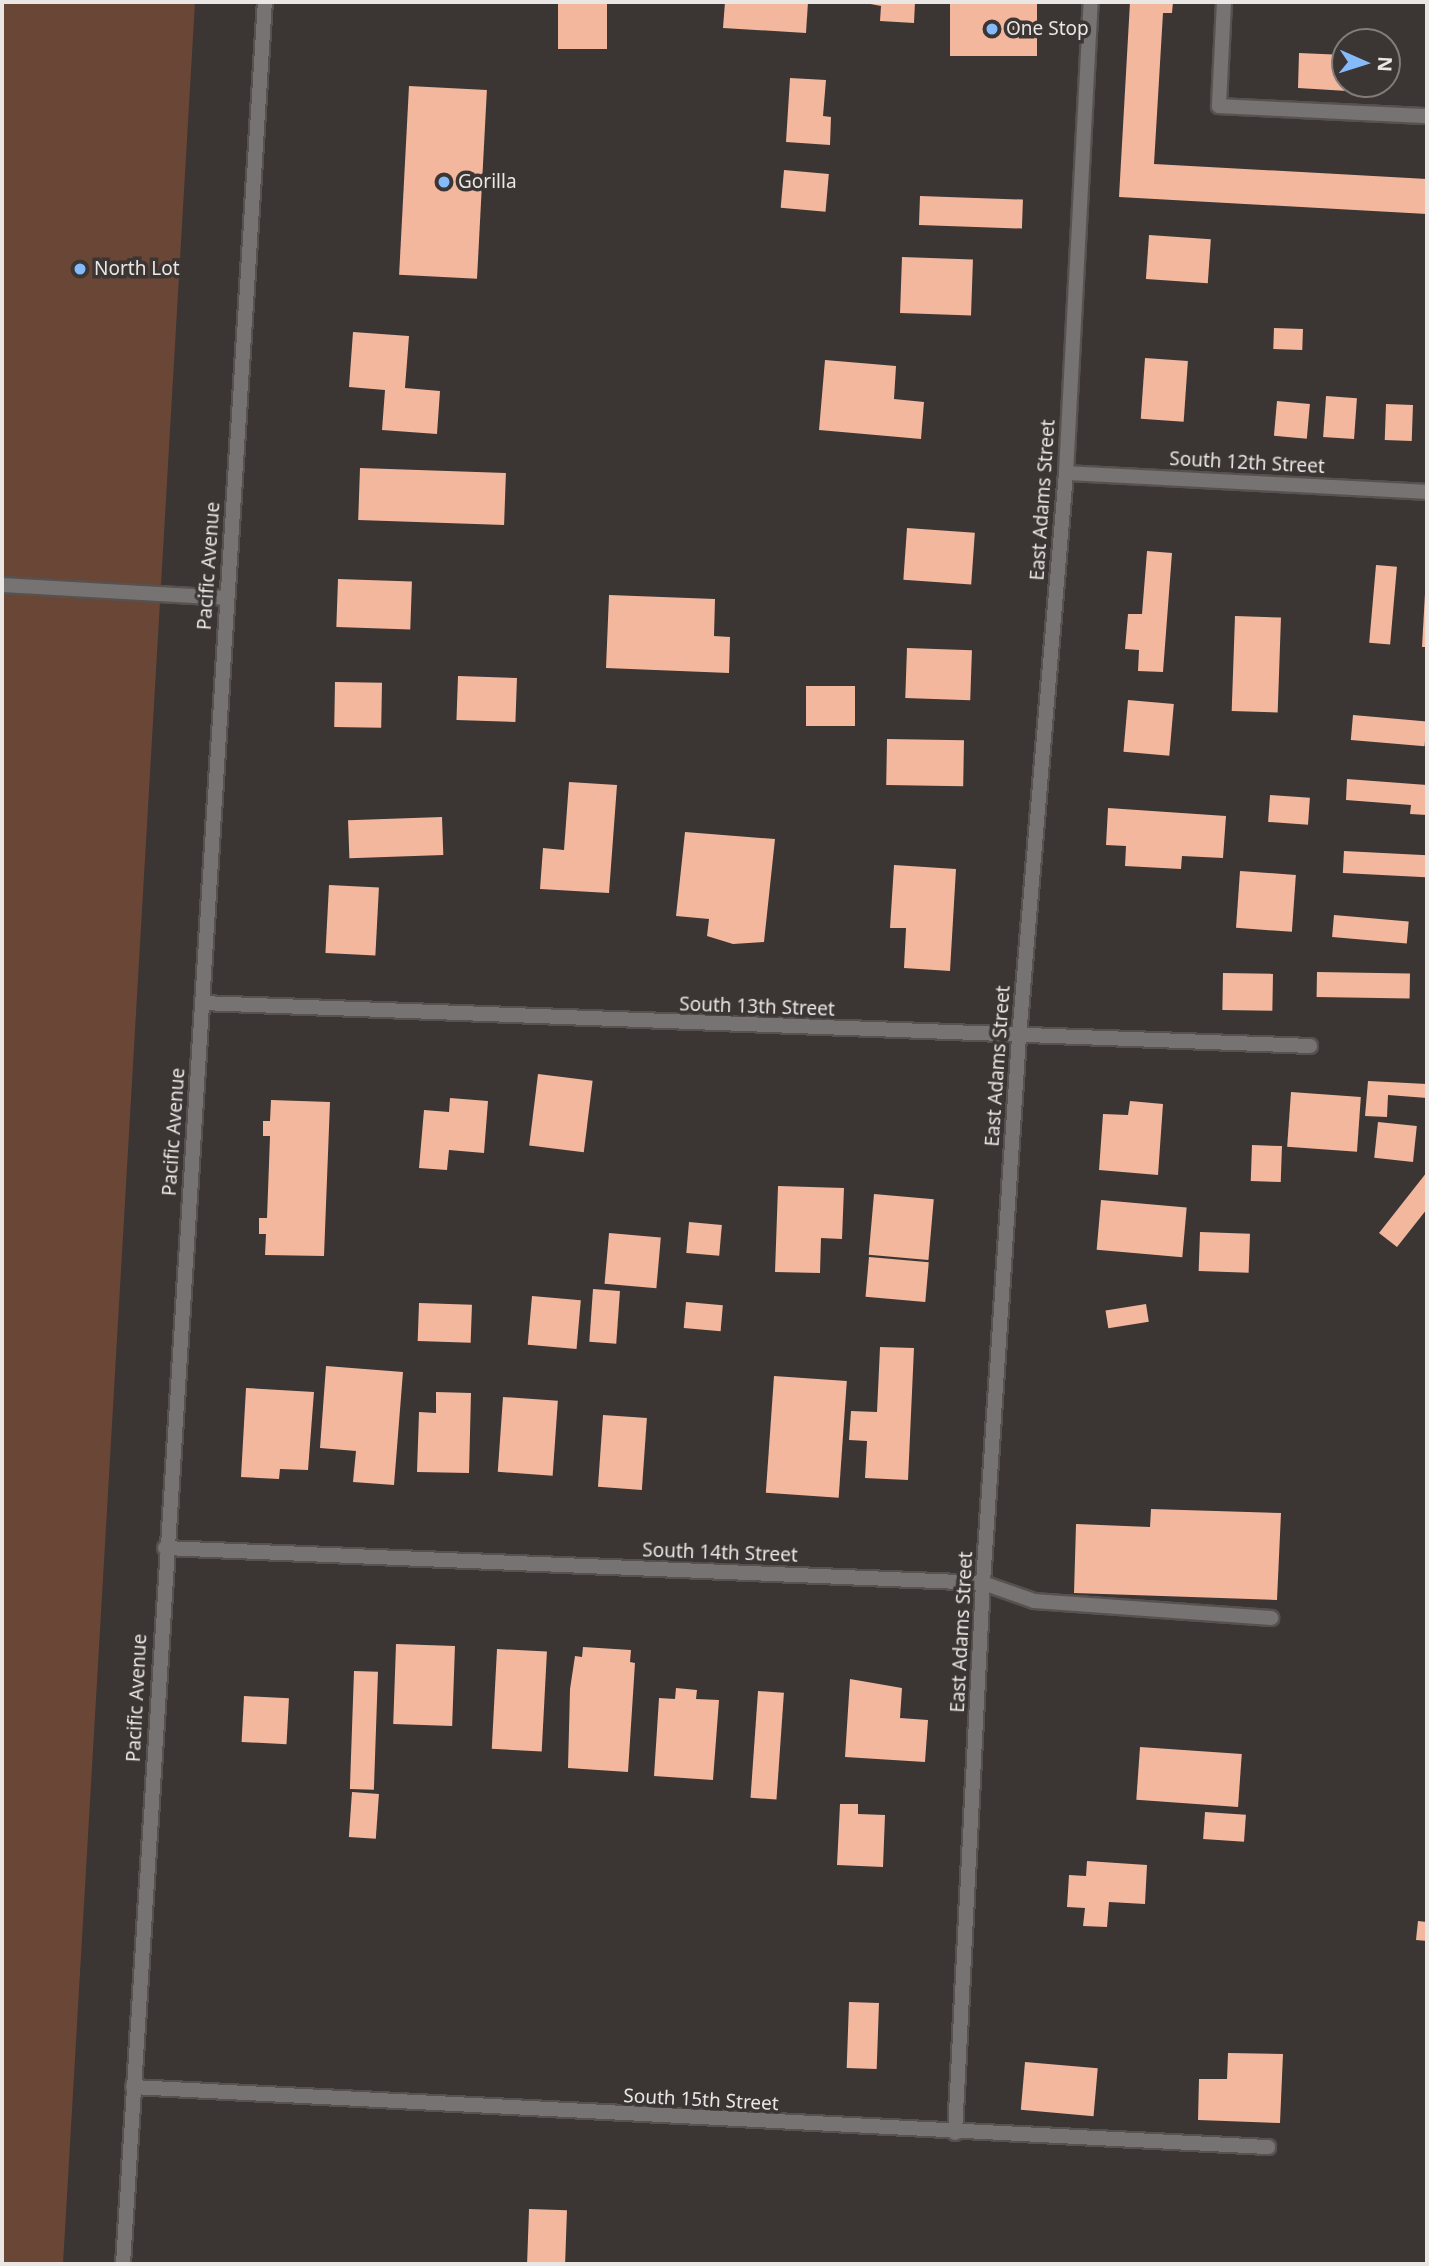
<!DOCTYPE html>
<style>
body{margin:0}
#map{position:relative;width:1429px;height:2266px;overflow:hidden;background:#3b3533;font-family:"Noto Sans",sans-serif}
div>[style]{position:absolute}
.green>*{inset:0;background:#6a4637}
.building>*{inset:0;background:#f3b79e;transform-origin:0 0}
.roads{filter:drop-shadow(2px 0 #57514f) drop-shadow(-2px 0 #57514f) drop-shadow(0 2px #57514f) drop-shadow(0 -2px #57514f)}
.service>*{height:14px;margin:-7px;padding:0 7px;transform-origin:7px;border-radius:7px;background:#767372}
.minor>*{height:14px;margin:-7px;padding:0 7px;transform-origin:7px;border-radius:7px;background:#767372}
.tertiary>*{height:14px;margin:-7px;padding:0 7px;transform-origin:7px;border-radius:7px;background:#767372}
.dots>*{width:19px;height:19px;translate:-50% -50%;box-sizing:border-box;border:4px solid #3b3533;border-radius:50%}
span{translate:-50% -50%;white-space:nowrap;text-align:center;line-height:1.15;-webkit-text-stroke:7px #3b3533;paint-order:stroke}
.poi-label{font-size:19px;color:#e9e6e4}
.left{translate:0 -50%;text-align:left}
.street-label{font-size:19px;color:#e9e6e4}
.frame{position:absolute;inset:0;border:4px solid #e9e6e4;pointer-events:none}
.north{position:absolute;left:1331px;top:28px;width:70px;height:70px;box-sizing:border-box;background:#3b3533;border:2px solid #817c7a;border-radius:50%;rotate:93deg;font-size:19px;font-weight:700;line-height:28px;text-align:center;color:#e9e6e4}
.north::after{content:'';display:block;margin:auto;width:24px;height:32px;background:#86bbfb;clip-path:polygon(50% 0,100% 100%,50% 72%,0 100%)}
</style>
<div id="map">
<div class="green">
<div style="clip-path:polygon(2px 2px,195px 2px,63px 2264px,2px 2264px)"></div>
</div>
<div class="building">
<div style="left:558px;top:2px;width:49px;height:47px"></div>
<div style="clip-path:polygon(725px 2px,808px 2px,806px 33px,723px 28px)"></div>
<div style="clip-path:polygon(860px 2px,915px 2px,914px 23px,880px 21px,881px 6px)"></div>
<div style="left:950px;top:2px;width:87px;height:54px"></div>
<div style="clip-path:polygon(1130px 2px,1173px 2px,1172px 13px,1163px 13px,1154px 164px,1427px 179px,1427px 214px,1119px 197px)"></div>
<div style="clip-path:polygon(1299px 53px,1345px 55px,1345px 84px,1381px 84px,1380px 93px,1298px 88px)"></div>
<div style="clip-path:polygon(790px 78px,826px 80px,823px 116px,831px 117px,830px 145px,786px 142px)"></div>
<div style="left:409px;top:86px;width:78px;height:189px;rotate:3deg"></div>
<div style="left:784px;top:170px;width:45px;height:38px;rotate:5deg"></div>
<div style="left:920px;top:196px;width:103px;height:29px;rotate:2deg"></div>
<div style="left:1149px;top:235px;width:62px;height:44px;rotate:4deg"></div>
<div style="left:902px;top:257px;width:71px;height:56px;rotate:2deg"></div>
<div style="left:1274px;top:328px;width:29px;height:21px;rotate:2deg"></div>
<div style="clip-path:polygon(353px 332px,409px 336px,405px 388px,440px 391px,437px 434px,382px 430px,385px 390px,349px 387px)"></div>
<div style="left:1145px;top:358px;width:43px;height:61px;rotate:4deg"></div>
<div style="clip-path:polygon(825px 360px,896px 366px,894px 399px,924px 402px,921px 439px,819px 430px)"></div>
<div style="left:1326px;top:396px;width:31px;height:41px;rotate:4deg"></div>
<div style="left:1277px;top:401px;width:33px;height:35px;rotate:5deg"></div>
<div style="left:1386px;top:404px;width:27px;height:36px;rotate:2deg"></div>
<div style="left:360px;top:468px;width:146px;height:52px;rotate:2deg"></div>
<div style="left:907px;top:528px;width:68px;height:52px;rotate:4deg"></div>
<div style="clip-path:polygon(1147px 551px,1172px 553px,1163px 672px,1138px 671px,1139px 650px,1125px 649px,1128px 614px,1142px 614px)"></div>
<div style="left:1376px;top:565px;width:21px;height:78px;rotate:5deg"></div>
<div style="left:338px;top:579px;width:74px;height:48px;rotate:2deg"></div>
<div style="clip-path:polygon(1425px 594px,1427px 594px,1427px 647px,1422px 647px)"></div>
<div style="clip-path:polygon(609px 595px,715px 599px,714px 636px,730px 637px,729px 673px,606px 668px)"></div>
<div style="left:1235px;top:616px;width:46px;height:95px;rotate:2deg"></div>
<div style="left:907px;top:648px;width:65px;height:50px;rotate:2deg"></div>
<div style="left:458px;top:676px;width:59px;height:44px;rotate:2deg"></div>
<div style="left:335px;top:682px;width:47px;height:45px;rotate:1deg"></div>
<div style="left:806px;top:686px;width:49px;height:40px"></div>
<div style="left:1128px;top:700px;width:46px;height:52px;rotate:5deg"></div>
<div style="left:1353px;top:715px;width:74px;height:25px;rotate:5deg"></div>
<div style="left:887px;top:739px;width:77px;height:46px;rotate:1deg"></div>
<div style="clip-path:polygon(1347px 779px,1427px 785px,1427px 815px,1410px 814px,1411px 805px,1346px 800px)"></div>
<div style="clip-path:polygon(569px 782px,617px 785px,609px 893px,540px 889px,543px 848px,564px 850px)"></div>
<div style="left:1270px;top:795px;width:40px;height:27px;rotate:4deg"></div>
<div style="clip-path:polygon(1108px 808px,1226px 816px,1223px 858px,1182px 856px,1181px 869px,1125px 866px,1126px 846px,1106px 845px)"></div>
<div style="left:442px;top:817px;width:38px;height:94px;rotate:88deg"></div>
<div style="clip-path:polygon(685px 832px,775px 839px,764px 942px,733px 944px,707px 936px,709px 919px,676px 916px)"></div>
<div style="left:1344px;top:851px;width:83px;height:22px;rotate:3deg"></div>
<div style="clip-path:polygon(894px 865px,956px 869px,950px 971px,904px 968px,906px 928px,890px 928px)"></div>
<div style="left:1240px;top:871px;width:56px;height:57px;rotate:4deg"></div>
<div style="left:329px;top:885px;width:50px;height:68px;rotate:3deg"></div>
<div style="left:1334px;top:915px;width:75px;height:22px;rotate:5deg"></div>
<div style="left:1317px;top:972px;width:93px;height:25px;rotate:1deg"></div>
<div style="left:1223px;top:973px;width:50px;height:37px;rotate:1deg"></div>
<div style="left:538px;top:1074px;width:55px;height:72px;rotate:7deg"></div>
<div style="clip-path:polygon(1368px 1081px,1427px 1084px,1427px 1098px,1388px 1095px,1387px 1117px,1365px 1116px)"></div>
<div style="left:1291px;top:1092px;width:70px;height:55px;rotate:4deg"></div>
<div style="clip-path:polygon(450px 1098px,488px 1101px,484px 1153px,449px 1150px,447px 1170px,419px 1168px,424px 1110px,449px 1112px)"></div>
<div style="clip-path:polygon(271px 1100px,330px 1102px,324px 1256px,265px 1255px,266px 1234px,259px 1234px,259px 1218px,267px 1218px,270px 1136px,263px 1136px,263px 1121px,270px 1121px)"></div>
<div style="clip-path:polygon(1130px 1101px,1163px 1104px,1158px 1175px,1099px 1170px,1103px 1114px,1128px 1115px)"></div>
<div style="left:1378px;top:1122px;width:39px;height:36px;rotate:6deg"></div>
<div style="left:1252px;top:1145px;width:30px;height:36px;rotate:2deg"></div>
<div style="clip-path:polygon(1427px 1172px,1427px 1209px,1397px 1247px,1379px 1233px)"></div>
<div style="clip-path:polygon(778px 1186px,844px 1188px,842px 1239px,821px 1238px,820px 1273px,775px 1272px)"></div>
<div style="left:874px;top:1194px;width:60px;height:61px;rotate:5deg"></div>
<div style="left:1101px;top:1200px;width:86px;height:50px;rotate:5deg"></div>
<div style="left:689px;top:1222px;width:33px;height:31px;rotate:5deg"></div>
<div style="left:1200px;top:1232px;width:50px;height:39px;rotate:2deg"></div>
<div style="left:609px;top:1233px;width:52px;height:51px;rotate:5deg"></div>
<div style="left:869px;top:1257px;width:60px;height:40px;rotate:5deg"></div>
<div style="left:593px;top:1289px;width:27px;height:53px;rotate:4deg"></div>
<div style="left:532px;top:1296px;width:49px;height:49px;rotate:5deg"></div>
<div style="left:686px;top:1302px;width:37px;height:26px;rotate:5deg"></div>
<div style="left:419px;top:1303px;width:53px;height:38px;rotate:2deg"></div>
<div style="left:1146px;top:1304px;width:18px;height:41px;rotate:81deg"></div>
<div style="clip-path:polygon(880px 1347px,914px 1348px,908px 1480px,865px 1478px,867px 1441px,849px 1440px,851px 1411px,877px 1412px)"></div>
<div style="clip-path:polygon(326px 1366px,403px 1372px,394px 1485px,353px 1482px,356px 1451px,320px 1448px)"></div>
<div style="left:774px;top:1376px;width:73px;height:117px;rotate:4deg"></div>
<div style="clip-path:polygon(246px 1388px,314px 1392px,308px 1470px,280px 1469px,279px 1479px,241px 1477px)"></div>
<div style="clip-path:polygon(436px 1392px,471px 1393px,469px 1473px,417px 1472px,419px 1412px,436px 1413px)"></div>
<div style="left:503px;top:1397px;width:55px;height:75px;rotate:4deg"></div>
<div style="left:603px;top:1415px;width:44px;height:72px;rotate:4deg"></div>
<div style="clip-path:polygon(1151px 1509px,1281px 1513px,1277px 1600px,1074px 1593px,1076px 1524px,1150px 1527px)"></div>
<div style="left:396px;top:1644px;width:59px;height:80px;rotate:2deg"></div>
<div style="clip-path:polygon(583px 1647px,631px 1650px,630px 1662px,635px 1663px,628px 1772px,568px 1768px,570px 1689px,575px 1656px,582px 1657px)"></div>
<div style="left:497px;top:1649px;width:50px;height:100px;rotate:3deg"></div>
<div style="left:354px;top:1671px;width:24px;height:118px;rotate:2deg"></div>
<div style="clip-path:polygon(850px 1679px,902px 1688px,900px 1718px,928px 1720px,925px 1762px,845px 1757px)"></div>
<div style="clip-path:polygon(676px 1688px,697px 1690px,696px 1699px,719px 1700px,713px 1780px,654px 1776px,659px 1698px,675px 1699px)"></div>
<div style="left:758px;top:1691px;width:26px;height:107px;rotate:4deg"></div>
<div style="left:244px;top:1696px;width:45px;height:46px;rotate:3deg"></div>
<div style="left:1140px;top:1747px;width:102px;height:53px;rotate:4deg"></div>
<div style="left:352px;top:1792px;width:27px;height:45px;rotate:4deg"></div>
<div style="clip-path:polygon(840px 1804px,858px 1804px,858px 1814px,885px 1815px,883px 1867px,837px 1865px)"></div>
<div style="left:1205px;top:1812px;width:41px;height:27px;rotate:4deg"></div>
<div style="clip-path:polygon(1087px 1861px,1147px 1865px,1145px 1904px,1109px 1902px,1107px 1927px,1083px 1926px,1085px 1908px,1067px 1907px,1069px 1875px,1086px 1876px)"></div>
<div style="left:1418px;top:1921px;width:9px;height:19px;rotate:6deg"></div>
<div style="left:849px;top:2002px;width:30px;height:66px;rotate:2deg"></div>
<div style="clip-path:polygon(1228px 2053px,1283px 2054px,1280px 2123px,1198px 2120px,1199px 2079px,1227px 2079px)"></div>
<div style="left:1025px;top:2062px;width:73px;height:48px;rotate:5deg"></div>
<div style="left:529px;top:2209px;width:38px;height:55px;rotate:2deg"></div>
</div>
<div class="roads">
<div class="service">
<div style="left:1224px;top:2px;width:104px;rotate:92.8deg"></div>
<div style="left:1219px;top:106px;width:208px;rotate:2.8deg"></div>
<div style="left:2px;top:585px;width:224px;rotate:3.3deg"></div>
</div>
<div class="minor">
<div style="left:1066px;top:473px;width:361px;rotate:3deg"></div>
<div style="left:202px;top:1003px;width:1109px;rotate:2.22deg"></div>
<div style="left:165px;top:1548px;width:819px;rotate:2.45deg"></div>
<div style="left:983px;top:1583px;width:54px;rotate:19.4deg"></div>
<div style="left:1034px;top:1601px;width:238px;rotate:4.1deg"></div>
<div style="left:133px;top:2087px;width:1137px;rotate:3.03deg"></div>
<div style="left:955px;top:2133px;width:551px;rotate:-87.09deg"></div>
<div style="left:983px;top:1583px;width:547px;rotate:-86.23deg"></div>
<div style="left:1019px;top:1037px;width:566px;rotate:-85.24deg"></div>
<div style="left:1066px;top:473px;width:472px;rotate:-87deg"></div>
</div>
<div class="tertiary">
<div style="left:123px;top:2264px;width:2266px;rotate:-86.41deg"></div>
</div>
</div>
<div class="dots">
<div style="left:992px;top:29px;background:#86bbfb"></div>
<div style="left:444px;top:182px;background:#86bbfb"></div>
<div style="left:80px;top:269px;background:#86bbfb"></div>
</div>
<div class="poi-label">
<span class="left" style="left:1006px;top:29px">One Stop</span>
<span class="left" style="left:458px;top:182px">Gorilla</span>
<span class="left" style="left:94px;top:269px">North Lot</span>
</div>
<div class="street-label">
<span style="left:1247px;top:463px;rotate:3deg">South 12th Street</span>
<span style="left:1043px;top:500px;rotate:-86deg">East Adams Street</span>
<span style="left:209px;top:566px;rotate:-86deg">Pacific Avenue</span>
<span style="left:757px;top:1007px;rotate:2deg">South 13th Street</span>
<span style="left:998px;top:1066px;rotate:-86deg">East Adams Street</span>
<span style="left:174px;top:1132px;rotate:-86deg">Pacific Avenue</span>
<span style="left:720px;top:1553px;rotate:2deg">South 14th Street</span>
<span style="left:962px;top:1632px;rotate:-87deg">East Adams Street</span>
<span style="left:137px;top:1698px;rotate:-87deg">Pacific Avenue</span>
<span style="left:701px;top:2100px;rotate:3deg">South 15th Street</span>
</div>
<div class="frame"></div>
<div class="north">N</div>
</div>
